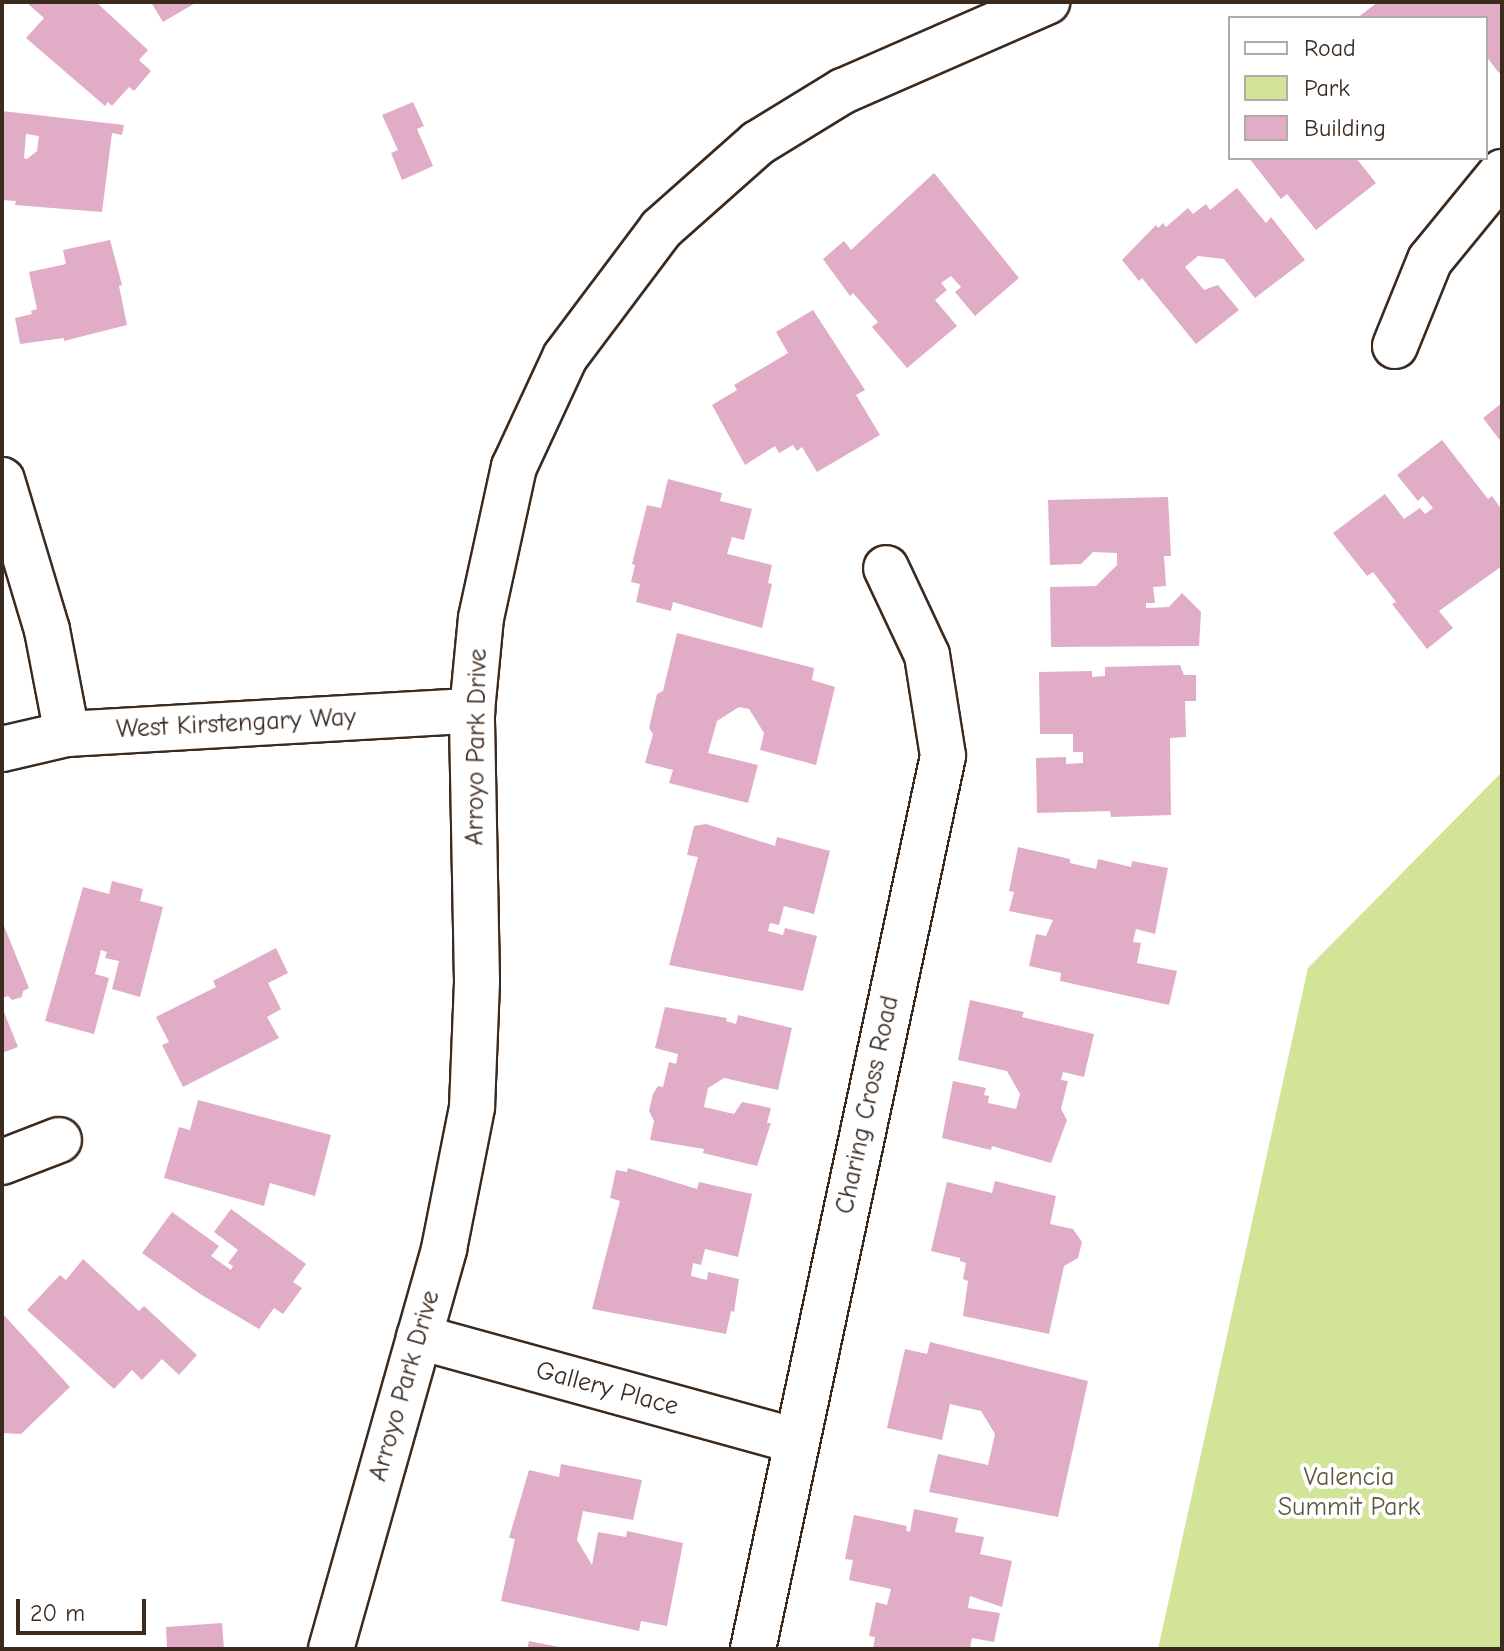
<!DOCTYPE html>
<style>
body{margin:0}
#map{position:relative;width:1504px;height:1651px;overflow:hidden;background:#fff;font-family:"Comic Neue",sans-serif}
div>[style]{position:absolute}
.green>*{inset:0;background:#d1e498}
.building>*{inset:0;background:#e1acc6}
.roads{filter:drop-shadow(2px 0 #3b2a1e) drop-shadow(-2px 0 #3b2a1e) drop-shadow(0 2px #3b2a1e) drop-shadow(0 -2px #3b2a1e)}
.minor>*{height:44px;margin:-22px;padding:0 22px;transform-origin:22px;border-radius:22px;background:#fff}
span{translate:-50% -50%;white-space:nowrap;text-align:center;line-height:1.15;-webkit-text-stroke:8px #fff;paint-order:stroke}
.street-label{font-size:26px;color:#3b2a1e}
.park-label{font-size:26px;color:#60583c}
.frame{position:absolute;inset:0;border:4px solid #3b2a1e;pointer-events:none}
.legend{position:absolute;left:1228px;top:16px;width:260px;height:144px;box-sizing:border-box;background:#fff;border:2px solid #b1aaa5;margin:0;padding:10px 14px;list-style:none;font-size:24px;color:#3b2a1e}
.legend li{display:flex;align-items:center;gap:16px;height:40px}
.legend b{width:40px;border:2px solid #b1aaa5}
.scale{position:absolute;left:16px;top:1599px;width:130px;height:36px;box-sizing:border-box;border:4px solid #3b2a1e;border-top:0;padding-left:10px;font-size:24px;line-height:28px;white-space:nowrap;color:#3b2a1e;-webkit-text-stroke:6px #fff;paint-order:stroke}
</style>
<div id="map">
<div class="green">
<div style="clip-path:polygon(1502px 772px,1502px 1649px,1158px 1649px,1308px 968px)"></div>
</div>
<div class="building">
<div style="clip-path:polygon(26px 2px,96px 2px,148px 50px,139px 60px,151px 71px,134px 91px,129px 87px,112px 106px,108px 102px,105px 106px,26px 38px,44px 18px)"></div>
<div style="clip-path:polygon(151px 2px,197px 2px,163px 22px)"></div>
<div style="clip-path:polygon(1378px 2px,1502px 2px,1502px 70px,1499px 73px,1486px 56px,1486px 18px,1357px 18px)"></div>
<div style="clip-path:polygon(413px 102px,424px 126px,417px 129px,433px 166px,402px 180px,391px 153px,398px 150px,382px 115px)"></div>
<div style="clip-path:polygon(evenodd,2px 111px,124px 125px,122px 135px,112px 133px,102px 212px,15px 205px,16px 201px,2px 200px,2px 111px,26px 134px,39px 136px,37px 151px,27px 159px,24px 158px,26px 134px)"></div>
<div style="clip-path:polygon(1249px 158px,1356px 158px,1376px 183px,1316px 230px,1287px 194px,1281px 199px)"></div>
<div style="clip-path:polygon(934px 173px,1019px 278px,975px 316px,955px 292px,961px 287px,951px 276px,941px 283px,947px 290px,935px 300px,957px 326px,907px 368px,872px 327px,878px 322px,853px 293px,850px 296px,823px 259px,844px 241px,851px 250px)"></div>
<div style="clip-path:polygon(1237px 188px,1266px 223px,1271px 217px,1305px 260px,1255px 298px,1224px 259px,1198px 256px,1185px 267px,1204px 290px,1218px 285px,1239px 310px,1196px 344px,1142px 278px,1139px 281px,1122px 260px,1156px 225px,1158px 228px,1163px 223px,1166px 227px,1188px 208px,1193px 214px,1206px 204px,1210px 210px)"></div>
<div style="clip-path:polygon(110px 240px,122px 285px,119px 286px,127px 325px,64px 341px,64px 338px,20px 344px,15px 318px,32px 314px,31px 311px,37px 309px,29px 272px,66px 264px,63px 250px)"></div>
<div style="clip-path:polygon(813px 310px,865px 390px,856px 395px,880px 435px,817px 472px,802px 447px,797px 451px,793px 445px,779px 453px,775px 446px,745px 465px,712px 405px,737px 390px,734px 385px,788px 353px,776px 332px)"></div>
<div style="clip-path:polygon(1502px 403px,1502px 443px,1483px 418px)"></div>
<div style="clip-path:polygon(1442px 440px,1488px 499px,1492px 496px,1502px 510px,1502px 566px,1439px 611px,1453px 628px,1427px 649px,1392px 604px,1396px 602px,1373px 572px,1367px 576px,1333px 533px,1385px 494px,1404px 519px,1420px 508px,1425px 514px,1433px 508px,1423px 496px,1418px 501px,1397px 475px)"></div>
<div style="clip-path:polygon(668px 479px,722px 493px,720px 501px,752px 509px,744px 540px,732px 537px,727px 554px,772px 565px,768px 583px,772px 584px,762px 628px,673px 602px,671px 611px,636px 602px,640px 584px,631px 582px,635px 565px,632px 564px,647px 505px,661px 508px)"></div>
<div style="clip-path:polygon(1168px 497px,1171px 556px,1164px 556px,1166px 586px,1153px 587px,1155px 603px,1146px 603px,1146px 608px,1169px 607px,1182px 593px,1201px 612px,1199px 646px,1051px 647px,1050px 587px,1096px 586px,1117px 565px,1117px 553px,1093px 552px,1081px 564px,1050px 565px,1048px 500px)"></div>
<div style="clip-path:polygon(677px 633px,814px 668px,812px 680px,835px 687px,816px 765px,760px 750px,764px 733px,749px 709px,739px 707px,717px 721px,708px 753px,758px 765px,748px 803px,669px 783px,673px 770px,645px 763px,653px 734px,649px 728px,657px 694px,663px 691px)"></div>
<div style="clip-path:polygon(1180px 665px,1184px 675px,1196px 675px,1196px 701px,1185px 701px,1186px 737px,1170px 738px,1171px 815px,1111px 817px,1110px 811px,1037px 813px,1036px 758px,1066px 757px,1066px 764px,1083px 763px,1083px 752px,1073px 752px,1073px 734px,1040px 734px,1039px 672px,1092px 671px,1092px 677px,1105px 676px,1105px 667px)"></div>
<div style="clip-path:polygon(706px 824px,775px 846px,777px 837px,830px 851px,814px 914px,784px 906px,779px 925px,770px 923px,768px 931px,783px 935px,785px 928px,817px 936px,803px 991px,669px 965px,698px 857px,687px 855px,694px 826px)"></div>
<div style="clip-path:polygon(1018px 847px,1070px 859px,1070px 863px,1096px 869px,1098px 859px,1131px 867px,1132px 861px,1168px 868px,1155px 934px,1136px 929px,1133px 942px,1141px 943px,1137px 963px,1177px 971px,1169px 1005px,1060px 981px,1061px 973px,1029px 966px,1036px 934px,1046px 936px,1053px 920px,1009px 911px,1014px 892px,1009px 891px)"></div>
<div style="clip-path:polygon(112px 881px,143px 889px,140px 901px,163px 907px,140px 997px,112px 989px,119px 961px,105px 958px,107px 952px,101px 950px,95px 974px,109px 978px,94px 1034px,45px 1021px,83px 887px,109px 894px)"></div>
<div style="clip-path:polygon(2px 921px,29px 988px,23px 991px,22px 997px,12px 1000px,8px 996px,2px 998px)"></div>
<div style="clip-path:polygon(276px 948px,288px 973px,268px 983px,281px 1009px,267px 1017px,279px 1038px,183px 1087px,162px 1045px,169px 1042px,156px 1017px,216px 987px,213px 981px)"></div>
<div style="clip-path:polygon(970px 1000px,1024px 1012px,1022px 1017px,1094px 1034px,1084px 1077px,1063px 1072px,1061px 1080px,1068px 1081px,1061px 1109px,1067px 1120px,1051px 1163px,992px 1146px,991px 1150px,942px 1138px,953px 1081px,986px 1088px,984px 1095px,989px 1096px,988px 1103px,1016px 1109px,1020px 1094px,1007px 1071px,958px 1060px)"></div>
<div style="clip-path:polygon(2px 1007px,18px 1047px,2px 1053px)"></div>
<div style="clip-path:polygon(665px 1007px,727px 1018px,726px 1021px,736px 1024px,738px 1015px,792px 1028px,778px 1090px,724px 1078px,708px 1088px,704px 1107px,734px 1114px,742px 1102px,771px 1108px,767px 1123px,771px 1123px,757px 1166px,703px 1153px,704px 1149px,650px 1140px,654px 1121px,649px 1111px,653px 1094px,658px 1086px,663px 1087px,669px 1062px,676px 1064px,678px 1054px,655px 1048px)"></div>
<div style="clip-path:polygon(198px 1100px,331px 1135px,315px 1196px,270px 1183px,264px 1206px,164px 1178px,179px 1127px,190px 1130px)"></div>
<div style="clip-path:polygon(628px 1168px,697px 1189px,699px 1182px,752px 1194px,738px 1257px,705px 1249px,701px 1265px,693px 1263px,691px 1276px,707px 1280px,708px 1272px,739px 1279px,734px 1312px,731px 1311px,726px 1334px,592px 1309px,620px 1201px,610px 1198px,616px 1170px,627px 1172px)"></div>
<div style="clip-path:polygon(995px 1181px,1056px 1196px,1050px 1224px,1073px 1229px,1082px 1242px,1078px 1258px,1064px 1266px,1049px 1334px,963px 1316px,968px 1281px,963px 1279px,966px 1263px,960px 1261px,960px 1258px,931px 1251px,947px 1182px,992px 1193px)"></div>
<div style="clip-path:polygon(231px 1209px,306px 1264px,293px 1282px,302px 1288px,283px 1314px,274px 1308px,259px 1329px,200px 1294px,142px 1253px,172px 1212px,219px 1246px,211px 1256px,231px 1270px,233px 1266px,228px 1263px,238px 1250px,214px 1232px)"></div>
<div style="clip-path:polygon(83px 1259px,139px 1311px,144px 1306px,197px 1355px,179px 1375px,162px 1359px,142px 1380px,132px 1370px,114px 1389px,27px 1310px,60px 1275px,66px 1280px)"></div>
<div style="clip-path:polygon(2px 1313px,70px 1387px,21px 1434px,2px 1433px)"></div>
<div style="clip-path:polygon(930px 1342px,1088px 1381px,1058px 1517px,929px 1492px,938px 1454px,988px 1465px,995px 1434px,981px 1411px,950px 1404px,942px 1440px,887px 1428px,905px 1349px,927px 1354px)"></div>
<div style="clip-path:polygon(561px 1464px,642px 1480px,633px 1520px,583px 1511px,577px 1540px,592px 1565px,598px 1532px,626px 1537px,627px 1531px,683px 1543px,667px 1626px,641px 1621px,639px 1631px,501px 1601px,515px 1539px,509px 1538px,529px 1470px,559px 1477px)"></div>
<div style="clip-path:polygon(914px 1509px,958px 1518px,955px 1532px,984px 1537px,980px 1554px,1012px 1561px,1002px 1607px,970px 1596px,968px 1608px,1000px 1613px,994px 1642px,972px 1638px,970px 1649px,873px 1649px,875px 1637px,869px 1636px,876px 1602px,887px 1605px,891px 1589px,849px 1580px,853px 1560px,845px 1559px,854px 1515px,907px 1526px,906px 1530px,910px 1532px)"></div>
<div style="clip-path:polygon(222px 1623px,224px 1649px,167px 1649px,166px 1627px)"></div>
<div style="clip-path:polygon(529px 1641px,564px 1648px,564px 1649px,527px 1649px)"></div>
</div>
<div class="roads">
<div class="minor">
<div style="left:1395px;top:346px;width:93px;rotate:-67.9deg"></div>
<div style="left:1430px;top:260px;width:114px;rotate:-50.7deg"></div>
<div style="left:2px;top:480px;width:157px;rotate:73.3deg"></div>
<div style="left:47px;top:630px;width:106px;rotate:79.1deg"></div>
<div style="left:2px;top:749px;width:67px;rotate:-13deg"></div>
<div style="left:67px;top:734px;width:406px;rotate:-3.3deg"></div>
<div style="left:2px;top:1162px;width:61px;rotate:-21.1deg"></div>
<div style="left:419px;top:1337px;width:391px;rotate:15.4deg"></div>
<div style="left:331px;top:1649px;width:416px;rotate:-74.2deg"></div>
<div style="left:444px;top:1249px;width:145px;rotate:-78.8deg"></div>
<div style="left:472px;top:1107px;width:126px;rotate:-87.7deg"></div>
<div style="left:477px;top:981px;width:270px;rotate:-91.1deg"></div>
<div style="left:472px;top:711px;width:93px;rotate:-84.5deg"></div>
<div style="left:481px;top:618px;width:155px;rotate:-77.7deg"></div>
<div style="left:514px;top:467px;width:121px;rotate:-65.1deg"></div>
<div style="left:565px;top:357px;width:160px;rotate:-53.1deg"></div>
<div style="left:661px;top:229px;width:130px;rotate:-41.6deg"></div>
<div style="left:758px;top:143px;width:100px;rotate:-31.5deg"></div>
<div style="left:843px;top:91px;width:223px;rotate:-23.6deg"></div>
<div style="left:753px;top:1649px;width:913px;rotate:-77.99deg"></div>
<div style="left:943px;top:756px;width:102px;rotate:-99deg"></div>
<div style="left:927px;top:655px;width:96px;rotate:-115.2deg"></div>
</div>
</div>
<div class="street-label">
<span style="left:236px;top:724px;rotate:-3deg">West Kirstengary Way</span>
<span style="left:477px;top:747px;rotate:-89deg">Arroyo Park Drive</span>
<span style="left:868px;top:1105px;rotate:-78deg">Charing Cross Road</span>
<span style="left:405px;top:1386px;rotate:-74deg">Arroyo Park Drive</span>
<span style="left:607px;top:1389px;rotate:15deg">Gallery Place</span>
</div>
<div class="park-label">
<span style="left:1349px;top:1493px">Valencia<br>Summit Park</span>
</div>
<div class="frame"></div>
<ul class="legend">
<li><b style="height:10px;background:#fff"></b>Road</li>
<li><b style="height:22px;background:#d1e498"></b>Park</li>
<li><b style="height:22px;background:#e1acc6"></b>Building</li>
</ul>
<div class="scale">20 m</div>
</div>
